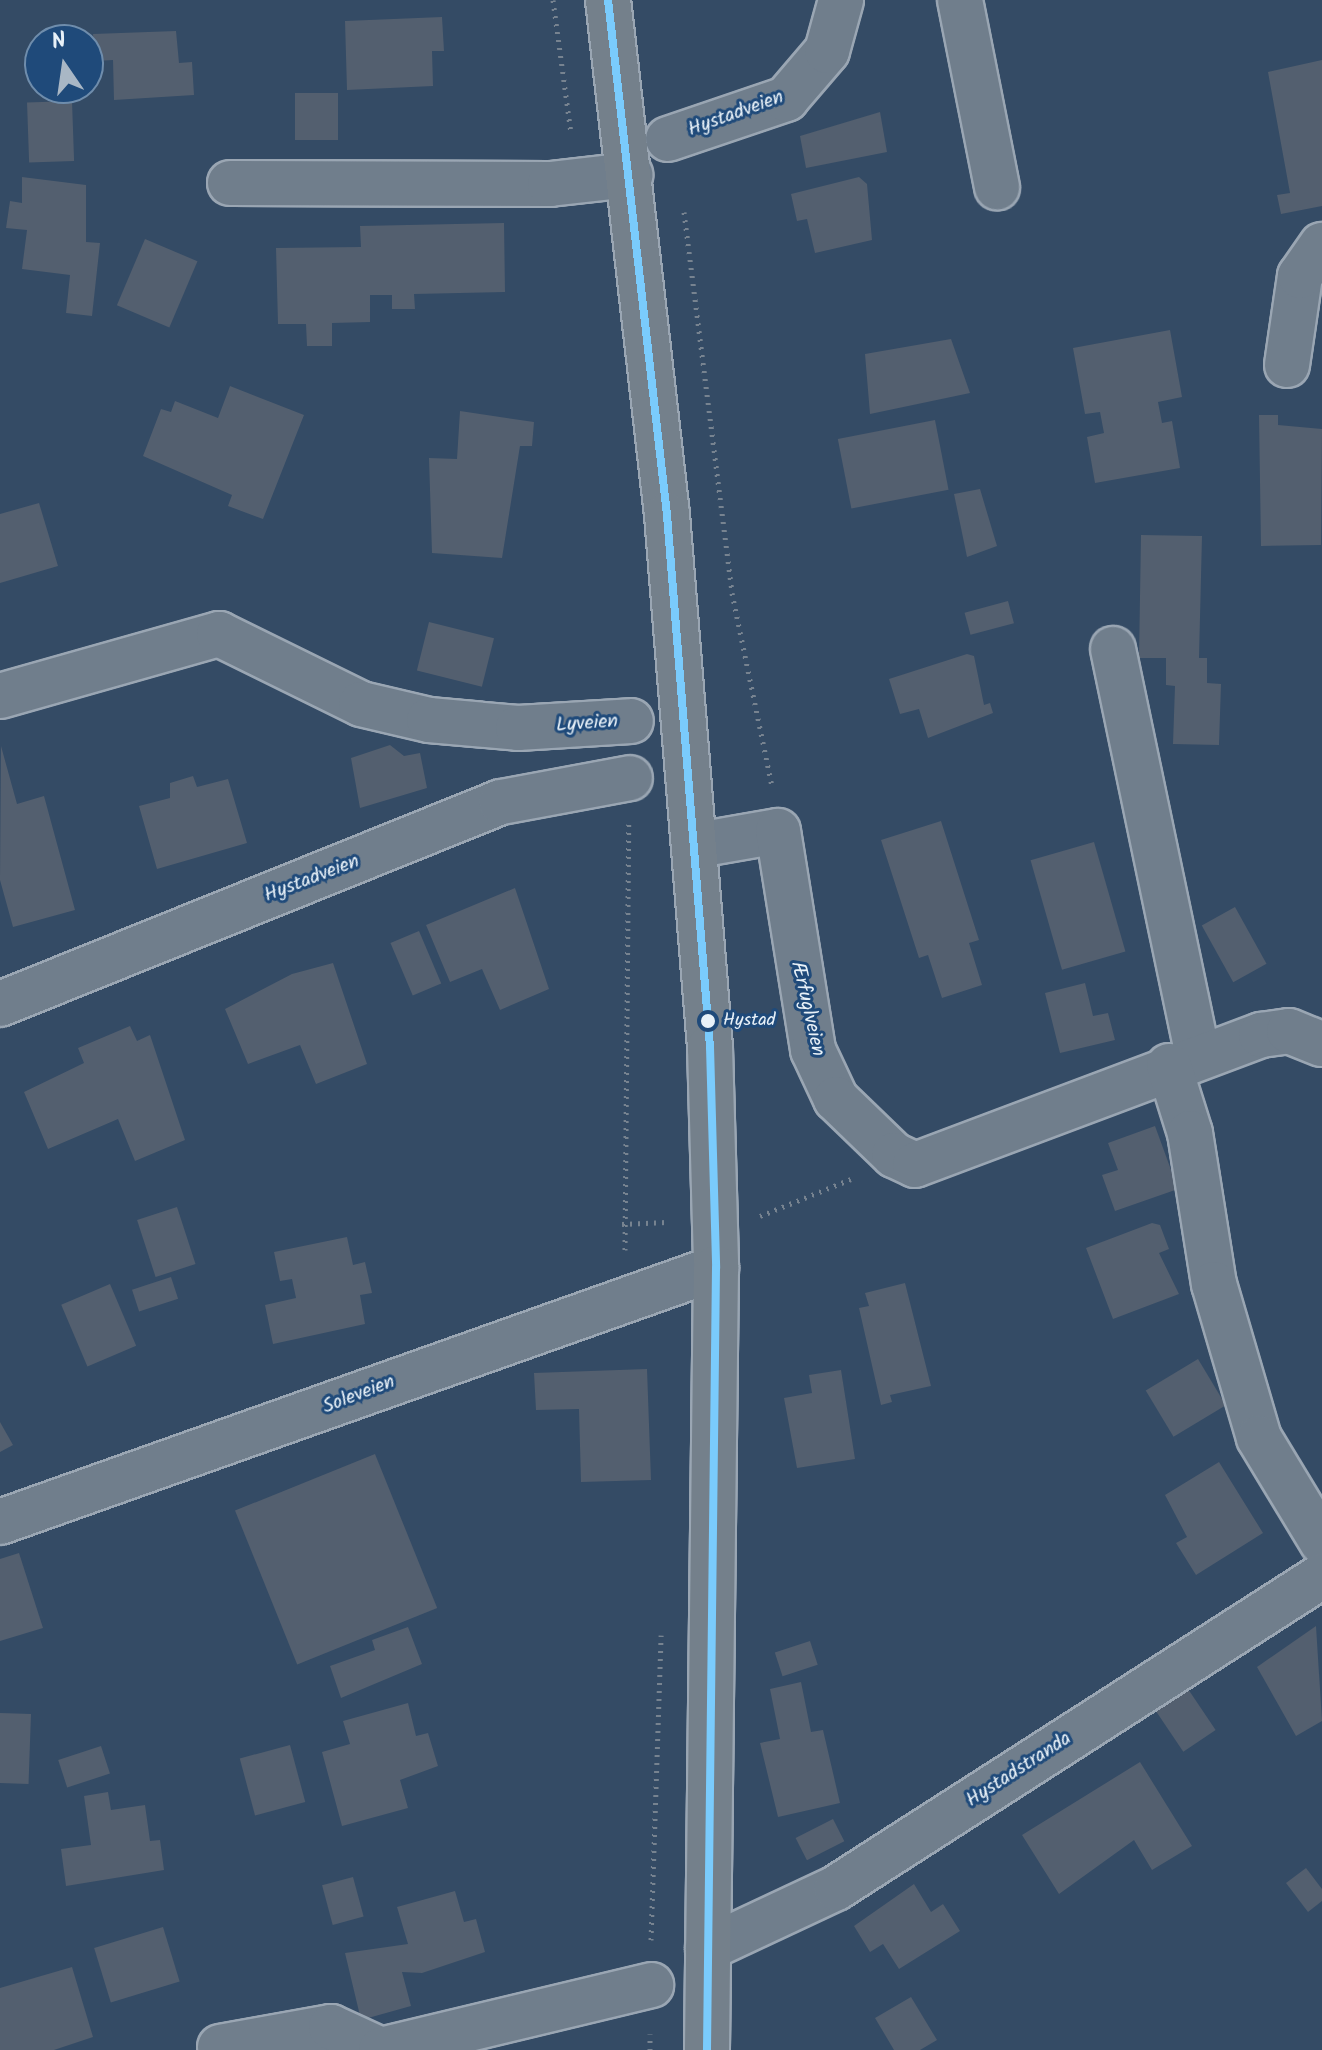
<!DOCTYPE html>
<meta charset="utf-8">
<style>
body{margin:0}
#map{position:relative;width:1322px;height:2050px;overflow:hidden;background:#344b65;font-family:Kalam,sans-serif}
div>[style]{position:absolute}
.building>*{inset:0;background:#535f6f;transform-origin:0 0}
.path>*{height:5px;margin-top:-2.5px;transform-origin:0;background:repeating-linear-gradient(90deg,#778390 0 2px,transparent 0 8px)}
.roads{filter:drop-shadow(2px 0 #9aa6b3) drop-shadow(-2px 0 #9aa6b3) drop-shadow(0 2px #9aa6b3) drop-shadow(0 -2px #9aa6b3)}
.minor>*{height:44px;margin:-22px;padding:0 22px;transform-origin:22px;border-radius:22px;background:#707e8c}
.major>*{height:44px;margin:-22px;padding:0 22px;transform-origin:22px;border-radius:22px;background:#74808b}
.bus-1>*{height:8px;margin:-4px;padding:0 4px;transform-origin:4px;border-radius:4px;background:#7acbfc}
.dots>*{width:22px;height:22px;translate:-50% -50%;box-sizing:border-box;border:4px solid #1f4a7a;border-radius:50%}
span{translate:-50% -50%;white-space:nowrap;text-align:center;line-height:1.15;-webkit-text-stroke:6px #1f4a7a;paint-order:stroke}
.bus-label{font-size:18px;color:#e8f1f8}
.left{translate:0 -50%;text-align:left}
.street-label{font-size:20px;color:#e8f1f8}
.north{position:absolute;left:24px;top:24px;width:80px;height:80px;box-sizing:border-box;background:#1f4a7a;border:2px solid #6f8dac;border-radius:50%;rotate:347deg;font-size:22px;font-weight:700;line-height:32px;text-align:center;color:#e8f1f8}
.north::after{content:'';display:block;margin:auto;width:28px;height:36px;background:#a9b7c5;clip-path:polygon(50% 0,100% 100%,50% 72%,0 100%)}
</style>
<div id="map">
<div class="building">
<div style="clip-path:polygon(442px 17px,444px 51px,432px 51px,433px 86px,347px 90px,345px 21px)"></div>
<div style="clip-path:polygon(176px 31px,179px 63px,192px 62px,194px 95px,114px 100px,113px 60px,95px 61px,93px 34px)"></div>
<div style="clip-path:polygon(1322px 60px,1322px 206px,1281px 214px,1277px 195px,1290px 193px,1268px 72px)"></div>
<div style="left:295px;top:93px;width:43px;height:47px"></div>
<div style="left:72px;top:101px;width:60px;height:45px;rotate:88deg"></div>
<div style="clip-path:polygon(880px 112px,887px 152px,806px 168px,800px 136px)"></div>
<div style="clip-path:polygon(22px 177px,86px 185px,86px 242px,100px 243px,92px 316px,66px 313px,70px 275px,22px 269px,27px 230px,6px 228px,10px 201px,22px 203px)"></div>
<div style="clip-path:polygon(859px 177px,867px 184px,872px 240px,815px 253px,807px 219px,797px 221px,791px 194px)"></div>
<div style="clip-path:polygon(504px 223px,505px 292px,414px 294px,415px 309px,392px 309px,392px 295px,370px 295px,370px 322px,332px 323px,332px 346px,307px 346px,306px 324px,278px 324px,276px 248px,361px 247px,360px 226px)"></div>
<div style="left:145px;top:239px;width:57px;height:72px;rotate:23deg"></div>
<div style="clip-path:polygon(1170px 330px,1182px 397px,1158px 402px,1162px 423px,1172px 421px,1180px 468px,1095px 483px,1087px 437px,1104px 433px,1100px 412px,1085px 414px,1073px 348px)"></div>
<div style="clip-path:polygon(951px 339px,970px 393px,870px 414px,865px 354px)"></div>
<div style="clip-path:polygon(230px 386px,304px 415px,263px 519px,228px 506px,232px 495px,143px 456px,161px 409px,171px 412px,175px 401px,218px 418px)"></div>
<div style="clip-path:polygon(460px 411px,534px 422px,532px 446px,520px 446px,502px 558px,432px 553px,429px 458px,457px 459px)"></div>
<div style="clip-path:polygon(1259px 415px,1278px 415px,1278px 425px,1322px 429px,1321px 545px,1261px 546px)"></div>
<div style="left:935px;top:420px;width:71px;height:99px;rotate:79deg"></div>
<div style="clip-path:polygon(980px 489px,997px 546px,967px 557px,954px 494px)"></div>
<div style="clip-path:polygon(39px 503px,58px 566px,0 583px,0 514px)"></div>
<div style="clip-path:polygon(1141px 535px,1202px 536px,1199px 658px,1207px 658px,1207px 683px,1221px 684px,1219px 745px,1173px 744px,1175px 686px,1166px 685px,1166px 658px,1139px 658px)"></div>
<div style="left:1008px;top:601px;width:23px;height:45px;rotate:75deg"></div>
<div style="left:429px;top:622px;width:67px;height:50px;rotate:14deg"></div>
<div style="clip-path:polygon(967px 654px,974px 656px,984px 705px,990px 703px,993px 713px,928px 738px,919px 709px,900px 714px,889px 679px)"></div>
<div style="clip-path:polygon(390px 745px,404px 756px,420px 753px,427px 788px,360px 808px,351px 758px)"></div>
<div style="clip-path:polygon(1px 746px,17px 804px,44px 796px,75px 910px,13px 927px,0 880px)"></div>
<div style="clip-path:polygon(193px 776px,197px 787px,228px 779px,247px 843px,157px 869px,139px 806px,170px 798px,170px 783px)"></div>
<div style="clip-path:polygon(941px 821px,979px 940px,969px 943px,982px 985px,942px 998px,928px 955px,919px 958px,881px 840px)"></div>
<div style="left:1094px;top:842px;width:114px;height:66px;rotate:74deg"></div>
<div style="clip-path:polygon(515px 888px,549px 989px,500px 1010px,482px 969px,450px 982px,426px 925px)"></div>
<div style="left:1235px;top:907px;width:65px;height:38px;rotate:61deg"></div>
<div style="left:419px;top:931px;width:57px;height:31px;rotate:67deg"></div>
<div style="clip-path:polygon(333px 963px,367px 1064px,316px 1084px,300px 1045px,248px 1064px,225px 1009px,292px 974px)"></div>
<div style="clip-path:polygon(1085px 983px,1093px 1016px,1108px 1013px,1115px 1040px,1060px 1053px,1045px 993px)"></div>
<div style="clip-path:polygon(130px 1026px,137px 1041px,150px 1035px,185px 1140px,135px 1161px,118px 1119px,48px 1149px,24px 1092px,84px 1063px,78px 1048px)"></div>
<div style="clip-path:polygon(1155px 1126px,1178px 1189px,1115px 1211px,1102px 1175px,1118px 1170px,1108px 1143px)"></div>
<div style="left:177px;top:1207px;width:60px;height:42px;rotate:72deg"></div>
<div style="clip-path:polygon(1152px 1223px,1160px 1225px,1169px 1249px,1159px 1253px,1179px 1294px,1113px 1319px,1086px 1248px)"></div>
<div style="clip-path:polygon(347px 1237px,353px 1265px,365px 1262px,372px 1293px,360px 1295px,365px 1324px,273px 1344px,265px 1305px,296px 1298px,292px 1279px,280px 1281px,274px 1252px)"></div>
<div style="left:171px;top:1277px;width:23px;height:41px;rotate:72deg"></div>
<div style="clip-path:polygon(905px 1283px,931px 1386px,890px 1395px,892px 1402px,881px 1405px,859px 1308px,869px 1306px,865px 1293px)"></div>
<div style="left:110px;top:1284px;width:67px;height:53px;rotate:67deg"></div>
<div style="left:1198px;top:1359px;width:54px;height:61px;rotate:59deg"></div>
<div style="clip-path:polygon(647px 1369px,651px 1480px,581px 1482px,579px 1409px,536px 1410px,534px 1373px)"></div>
<div style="clip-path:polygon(841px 1370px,855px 1459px,797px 1468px,784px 1398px,812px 1393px,809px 1375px)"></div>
<div style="clip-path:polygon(0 1422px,13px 1445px,0 1452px)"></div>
<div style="left:375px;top:1454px;width:166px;height:151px;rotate:68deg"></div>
<div style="clip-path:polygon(1219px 1462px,1263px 1533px,1196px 1575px,1176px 1543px,1187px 1537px,1165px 1495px)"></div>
<div style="clip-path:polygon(19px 1553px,43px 1628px,0 1641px,0 1559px)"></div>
<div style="clip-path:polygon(1316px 1626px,1322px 1721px,1296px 1736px,1257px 1667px)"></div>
<div style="clip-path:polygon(408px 1627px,422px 1664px,341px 1698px,330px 1666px,375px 1650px,372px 1640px)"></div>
<div style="left:810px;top:1641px;width:25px;height:37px;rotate:72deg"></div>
<div style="clip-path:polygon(801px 1682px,811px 1732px,823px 1730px,840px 1803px,778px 1817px,760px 1743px,780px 1739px,770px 1689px)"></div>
<div style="left:1186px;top:1686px;width:53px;height:39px;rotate:56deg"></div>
<div style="clip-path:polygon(408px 1703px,416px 1736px,428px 1733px,438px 1766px,400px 1780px,408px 1808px,342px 1826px,322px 1752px,350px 1744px,343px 1721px)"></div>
<div style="left:0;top:1713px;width:31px;height:70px;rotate:2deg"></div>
<div style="left:290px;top:1745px;width:59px;height:52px;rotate:75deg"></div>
<div style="left:101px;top:1746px;width:29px;height:45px;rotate:72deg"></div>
<div style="clip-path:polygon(1140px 1762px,1192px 1846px,1152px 1870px,1134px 1840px,1059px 1894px,1022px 1835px)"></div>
<div style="clip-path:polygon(108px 1792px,111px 1810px,145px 1805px,150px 1841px,160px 1840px,164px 1870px,66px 1886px,61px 1849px,91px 1845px,84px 1796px)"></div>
<div style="left:833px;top:1819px;width:25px;height:42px;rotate:63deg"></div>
<div style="clip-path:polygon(1306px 1868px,1322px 1889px,1322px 1901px,1308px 1912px,1286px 1883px)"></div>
<div style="left:353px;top:1877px;width:41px;height:32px;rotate:75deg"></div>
<div style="clip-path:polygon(914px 1884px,931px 1912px,943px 1904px,960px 1931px,899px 1969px,883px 1944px,870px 1952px,854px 1926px)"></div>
<div style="clip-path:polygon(455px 1891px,464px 1922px,476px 1919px,485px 1952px,422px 1973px,402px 1972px,411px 2006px,361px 2020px,345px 1953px,408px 1944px,397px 1907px)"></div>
<div style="left:163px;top:1927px;width:57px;height:72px;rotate:73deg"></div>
<div style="clip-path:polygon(72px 1967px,93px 2037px,54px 2050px,0 2050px,0 1988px)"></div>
<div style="clip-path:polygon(911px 1997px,937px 2040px,920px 2050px,894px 2050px,875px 2018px)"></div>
</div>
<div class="path">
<div style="left:553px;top:0;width:135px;rotate:82.3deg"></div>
<div style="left:684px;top:212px;width:384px;rotate:82.8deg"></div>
<div style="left:732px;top:593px;width:198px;rotate:78.3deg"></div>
<div style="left:760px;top:1216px;width:98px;rotate:-22.1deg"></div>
<div style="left:622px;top:1224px;width:45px;rotate:-2.5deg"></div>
<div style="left:625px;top:1250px;width:426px;rotate:-89.5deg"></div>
<div style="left:651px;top:1940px;width:305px;rotate:-88.1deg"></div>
<div style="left:650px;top:2050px;width:16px;rotate:-90deg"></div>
</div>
<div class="roads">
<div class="minor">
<div style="left:960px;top:0;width:191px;rotate:78.8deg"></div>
<div style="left:668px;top:139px;width:125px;rotate:-18.7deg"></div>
<div style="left:786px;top:99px;width:63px;rotate:-49.5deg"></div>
<div style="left:827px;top:51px;width:53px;rotate:-74.6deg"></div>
<div style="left:230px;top:183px;width:320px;rotate:0.2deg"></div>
<div style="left:550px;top:184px;width:81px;rotate:-6.4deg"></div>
<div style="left:1287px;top:365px;width:90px;rotate:-81.7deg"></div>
<div style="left:1300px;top:276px;width:38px;rotate:-55deg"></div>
<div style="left:1113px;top:649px;width:417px;rotate:78.2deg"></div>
<div style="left:0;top:696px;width:228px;rotate:-15.8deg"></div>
<div style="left:219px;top:634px;width:158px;rotate:26.2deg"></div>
<div style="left:361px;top:704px;width:70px;rotate:13.2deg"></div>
<div style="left:429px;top:720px;width:89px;rotate:5.1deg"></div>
<div style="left:518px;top:728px;width:113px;rotate:-3.5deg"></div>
<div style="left:698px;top:845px;width:81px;rotate:-9.9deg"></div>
<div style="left:778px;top:831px;width:222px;rotate:80.9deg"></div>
<div style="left:813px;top:1050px;width:54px;rotate:64.9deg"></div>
<div style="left:836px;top:1099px;width:81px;rotate:44deg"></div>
<div style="left:894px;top:1155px;width:23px;rotate:25deg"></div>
<div style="left:915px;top:1165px;width:370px;rotate:-20.6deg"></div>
<div style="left:1261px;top:1035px;width:28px;rotate:-8deg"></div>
<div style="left:1289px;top:1031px;width:35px;rotate:22deg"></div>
<div style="left:0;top:1004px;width:540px;rotate:-21.96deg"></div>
<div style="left:501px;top:802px;width:131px;rotate:-10.5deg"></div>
<div style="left:1169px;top:1066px;width:70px;rotate:72.6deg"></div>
<div style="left:1190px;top:1133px;width:153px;rotate:81deg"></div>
<div style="left:1214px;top:1284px;width:160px;rotate:73.7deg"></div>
<div style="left:1259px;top:1438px;width:122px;rotate:58.8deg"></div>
<div style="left:0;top:1522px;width:760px;rotate:-19.53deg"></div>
<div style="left:708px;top:1948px;width:141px;rotate:-25.1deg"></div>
<div style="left:836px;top:1888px;width:578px;rotate:-32.7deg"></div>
<div style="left:220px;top:2047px;width:113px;rotate:-10.2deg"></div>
<div style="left:331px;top:2027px;width:55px;rotate:24.7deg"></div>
<div style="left:381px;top:2050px;width:278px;rotate:-13.5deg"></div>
</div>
<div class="major">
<div style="left:608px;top:0;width:518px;rotate:83.46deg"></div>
<div style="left:667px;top:515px;width:534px;rotate:85.38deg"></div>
<div style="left:710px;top:1047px;width:221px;rotate:88.4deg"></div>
<div style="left:716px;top:1268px;width:782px;rotate:90.66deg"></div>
</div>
</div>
<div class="bus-1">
<div style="left:608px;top:0;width:518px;rotate:83.46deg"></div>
<div style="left:667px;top:515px;width:534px;rotate:85.38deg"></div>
<div style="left:710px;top:1047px;width:221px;rotate:88.4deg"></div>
<div style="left:716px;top:1268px;width:782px;rotate:90.66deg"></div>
</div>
<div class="dots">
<div style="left:708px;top:1021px;background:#e8f1f8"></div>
</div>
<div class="bus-label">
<span class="left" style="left:723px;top:1021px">Hystad</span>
</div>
<div class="street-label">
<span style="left:736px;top:114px;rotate:-20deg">Hystadveien</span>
<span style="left:587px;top:724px;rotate:-4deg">Lyveien</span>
<span style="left:312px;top:879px;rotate:-21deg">Hystadveien</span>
<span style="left:807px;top:1009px;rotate:77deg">Ærfuglveien</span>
<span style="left:359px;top:1395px;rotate:-21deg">Soleveien</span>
<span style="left:1019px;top:1770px;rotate:-33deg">Hystadstranda</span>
</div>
<div class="north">N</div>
</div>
